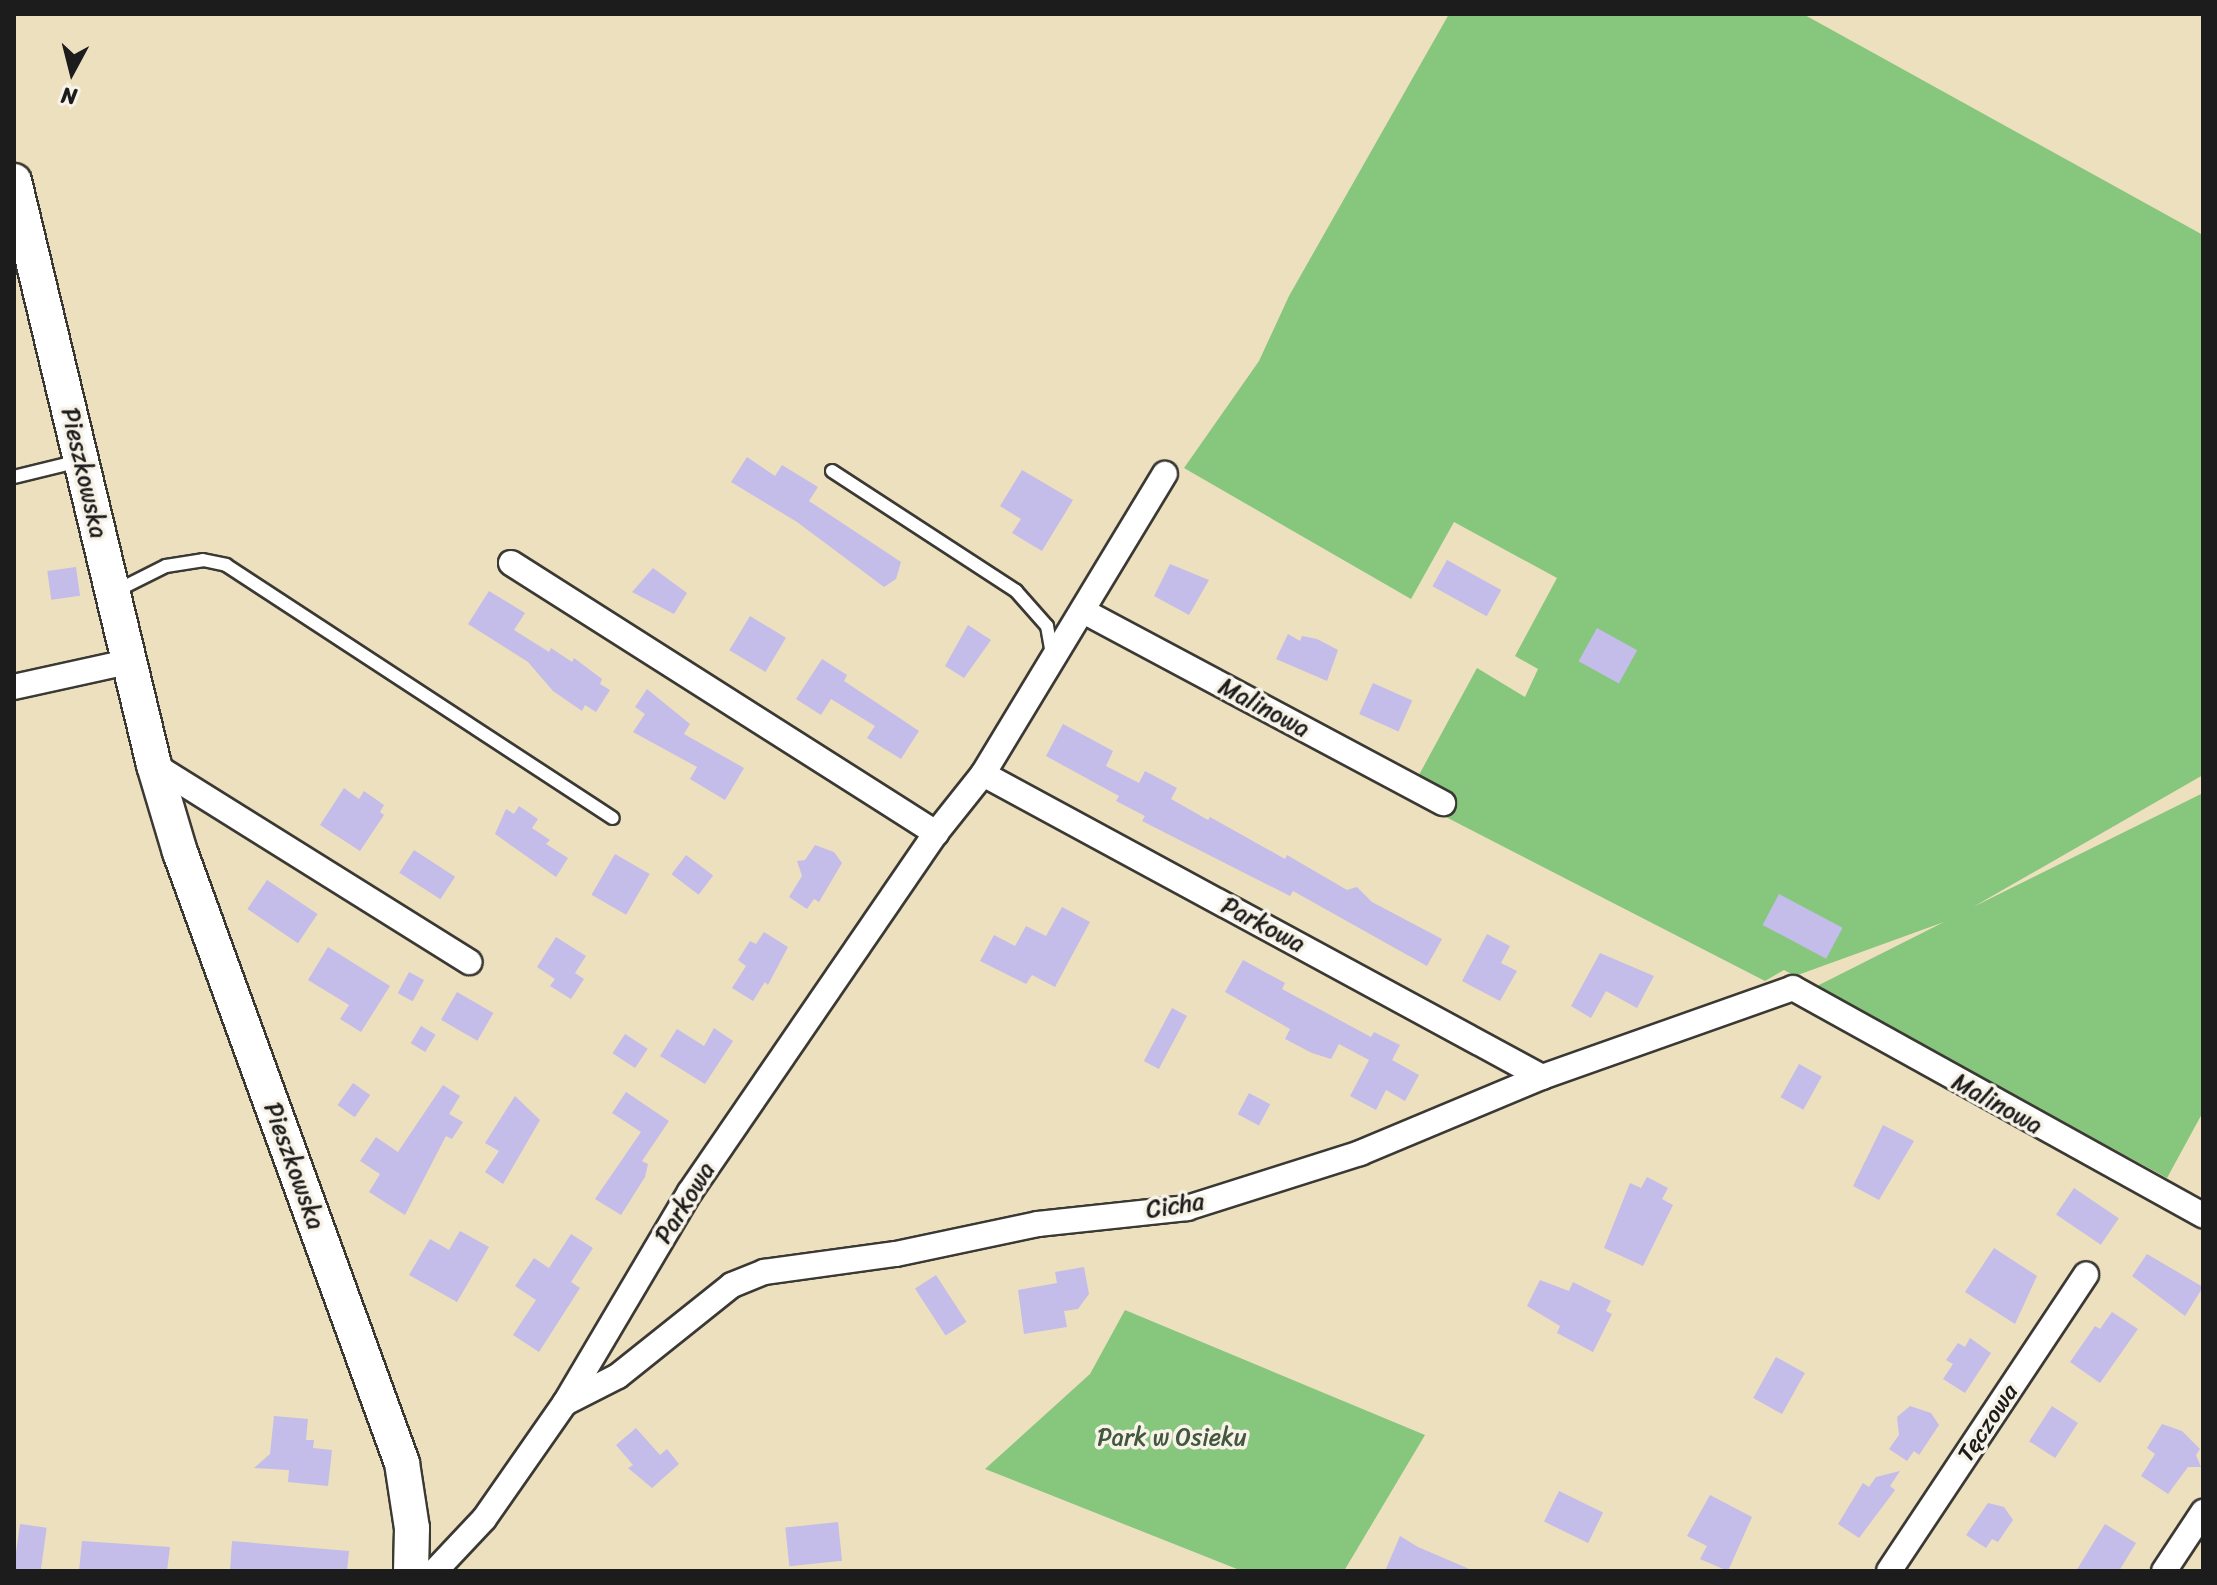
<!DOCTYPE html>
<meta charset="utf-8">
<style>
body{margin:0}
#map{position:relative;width:2217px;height:1585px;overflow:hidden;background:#ede0bf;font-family:Sriracha,sans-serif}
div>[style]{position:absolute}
.green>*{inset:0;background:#87c67d}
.building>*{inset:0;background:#c4bce9;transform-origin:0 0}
.roads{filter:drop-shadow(2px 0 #3b3934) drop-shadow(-2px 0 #3b3934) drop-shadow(0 2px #3b3934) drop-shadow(0 -2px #3b3934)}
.lane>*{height:12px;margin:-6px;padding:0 6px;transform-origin:6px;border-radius:6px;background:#fff}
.street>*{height:24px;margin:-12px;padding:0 12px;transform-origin:12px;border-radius:12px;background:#fff}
.secondary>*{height:34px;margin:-17px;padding:0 17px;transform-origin:17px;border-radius:17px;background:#fff}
span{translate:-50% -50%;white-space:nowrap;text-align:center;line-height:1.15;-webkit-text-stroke:7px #f7f3e8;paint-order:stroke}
.street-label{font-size:24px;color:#1c1c1c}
.park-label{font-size:24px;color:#41583e}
.frame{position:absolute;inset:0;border:16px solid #1c1c1c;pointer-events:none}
.north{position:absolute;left:32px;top:32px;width:80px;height:80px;-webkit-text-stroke:6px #f7f3e8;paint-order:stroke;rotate:187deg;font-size:22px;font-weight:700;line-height:32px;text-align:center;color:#1c1c1c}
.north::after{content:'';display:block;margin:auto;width:28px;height:36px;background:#1c1c1c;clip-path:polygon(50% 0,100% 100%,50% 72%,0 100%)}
</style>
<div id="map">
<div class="green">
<div style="clip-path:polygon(1449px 14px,1803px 14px,2203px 235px,2203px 775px,1973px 907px,2203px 793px,2203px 1112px,2167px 1178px,1815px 987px,1944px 922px,1795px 976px,1784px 970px,1765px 981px,1407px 797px,1477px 668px,1525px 697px,1538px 669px,1515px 656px,1557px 578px,1454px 522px,1411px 599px,1184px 468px,1259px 361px,1289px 296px)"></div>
<div style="clip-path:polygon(1125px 1310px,1425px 1435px,1344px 1571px,1242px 1571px,985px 1469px,1090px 1374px)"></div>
</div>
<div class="building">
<div style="clip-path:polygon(747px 457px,775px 476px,782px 465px,818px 487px,809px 501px,901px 562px,896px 579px,884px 587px,797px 522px,731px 482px)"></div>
<div style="clip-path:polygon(1022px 470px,1073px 500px,1042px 551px,1012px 533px,1021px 519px,1000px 506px)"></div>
<div style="left:1447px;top:560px;width:62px;height:30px;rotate:29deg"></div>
<div style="clip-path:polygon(1170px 564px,1209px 580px,1189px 615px,1154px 596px)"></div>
<div style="left:76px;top:567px;width:29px;height:29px;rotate:82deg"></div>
<div style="clip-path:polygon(653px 568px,687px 593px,674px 614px,632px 592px)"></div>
<div style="clip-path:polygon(489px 591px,525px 613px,514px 630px,549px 652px,551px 648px,572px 662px,574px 658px,602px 679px,600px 684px,610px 690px,596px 712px,585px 705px,582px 711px,553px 691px,528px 662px,468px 624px)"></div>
<div style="left:750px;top:616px;width:42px;height:40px;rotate:31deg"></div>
<div style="clip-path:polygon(968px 625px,991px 640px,964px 678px,945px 666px)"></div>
<div style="left:1597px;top:628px;width:46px;height:38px;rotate:29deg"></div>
<div style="clip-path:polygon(1288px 634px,1300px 641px,1302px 636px,1317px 639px,1338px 650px,1327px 681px,1276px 659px)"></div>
<div style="clip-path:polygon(822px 659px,847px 675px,844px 681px,919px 731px,901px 759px,867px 738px,875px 726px,831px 699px,821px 715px,796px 699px)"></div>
<div style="left:1373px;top:683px;width:43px;height:34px;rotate:24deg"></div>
<div style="clip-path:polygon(647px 689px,690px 724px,684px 734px,744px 768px,725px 800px,690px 779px,697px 767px,633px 732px,645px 714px,635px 707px)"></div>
<div style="clip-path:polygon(1063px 724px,1113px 751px,1106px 766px,1139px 783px,1145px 771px,1177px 788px,1171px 799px,1208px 820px,1210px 817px,1285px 859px,1287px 855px,1347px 890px,1357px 887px,1372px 902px,1442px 939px,1427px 966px,1293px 891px,1290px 896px,1142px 821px,1145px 816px,1116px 801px,1119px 796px,1046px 756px)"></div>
<div style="clip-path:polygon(344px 788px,359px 799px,364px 791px,384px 805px,380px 812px,384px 815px,360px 851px,320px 825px)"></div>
<div style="clip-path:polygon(519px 806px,538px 819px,532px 828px,550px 840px,546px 844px,568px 858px,556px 877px,495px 834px,506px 809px,514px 814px)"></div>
<div style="clip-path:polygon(815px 845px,834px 852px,842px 863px,819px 902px,814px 899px,807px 909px,789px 897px,802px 876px,797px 861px,805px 860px)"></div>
<div style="left:414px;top:850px;width:49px;height:27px;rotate:33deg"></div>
<div style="left:615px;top:854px;width:40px;height:47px;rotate:30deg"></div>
<div style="left:686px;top:855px;width:34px;height:24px;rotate:37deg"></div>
<div style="left:267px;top:880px;width:61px;height:35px;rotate:34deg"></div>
<div style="left:1779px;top:894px;width:72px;height:35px;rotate:28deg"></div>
<div style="clip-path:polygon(1062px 907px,1090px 922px,1055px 987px,1032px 975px,1026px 984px,980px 961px,994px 935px,1015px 946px,1026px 926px,1046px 936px)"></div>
<div style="clip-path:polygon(764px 932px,788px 947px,768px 985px,765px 982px,753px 1001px,732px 988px,746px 966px,738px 960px,750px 941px,756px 944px)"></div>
<div style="clip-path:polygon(1487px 934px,1510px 946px,1501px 963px,1517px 971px,1500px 1001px,1462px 981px)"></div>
<div style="clip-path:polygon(556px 937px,586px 956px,575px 973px,584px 979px,571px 999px,550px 986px,555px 979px,537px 967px)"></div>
<div style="clip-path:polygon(328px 947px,390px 986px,361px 1032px,340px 1019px,349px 1005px,308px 980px)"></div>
<div style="clip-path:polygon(1600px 953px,1654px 976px,1637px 1008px,1606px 991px,1591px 1018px,1571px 1006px)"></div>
<div style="clip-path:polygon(1243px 960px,1285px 983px,1282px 989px,1371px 1037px,1374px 1032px,1400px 1045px,1392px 1060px,1419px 1075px,1405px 1101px,1386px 1090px,1376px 1110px,1350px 1096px,1369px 1060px,1339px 1044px,1331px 1059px,1312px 1053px,1285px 1039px,1290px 1029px,1225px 992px)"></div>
<div style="left:409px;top:972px;width:17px;height:24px;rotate:28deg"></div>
<div style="left:457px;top:992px;width:42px;height:32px;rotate:30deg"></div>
<div style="left:1172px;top:1008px;width:17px;height:60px;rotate:28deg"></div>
<div style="left:421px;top:1026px;width:17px;height:20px;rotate:31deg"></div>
<div style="clip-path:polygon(714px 1028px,733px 1041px,705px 1084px,660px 1056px,677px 1029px,704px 1046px)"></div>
<div style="left:625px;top:1034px;width:27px;height:23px;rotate:33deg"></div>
<div style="left:1799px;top:1064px;width:26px;height:38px;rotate:29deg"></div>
<div style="left:353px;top:1083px;width:21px;height:27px;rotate:35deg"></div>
<div style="clip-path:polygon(443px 1085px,460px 1096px,449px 1114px,463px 1122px,452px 1139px,446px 1136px,405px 1215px,369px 1192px,380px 1174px,360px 1161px,376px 1137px,398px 1152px)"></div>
<div style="clip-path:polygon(626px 1092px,669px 1121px,642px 1161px,648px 1164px,645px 1177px,621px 1215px,595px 1199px,641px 1132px,612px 1113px)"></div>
<div style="left:1249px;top:1093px;width:24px;height:24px;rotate:28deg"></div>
<div style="clip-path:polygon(515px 1096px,540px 1120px,503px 1184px,485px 1172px,499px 1151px,485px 1143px)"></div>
<div style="clip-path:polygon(1883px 1125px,1914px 1141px,1879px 1200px,1853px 1186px)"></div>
<div style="clip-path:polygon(1647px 1177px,1668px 1188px,1662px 1199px,1673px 1205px,1643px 1266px,1604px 1248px,1630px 1183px,1641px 1188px)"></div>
<div style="left:2074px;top:1188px;width:54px;height:32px;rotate:34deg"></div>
<div style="clip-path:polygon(460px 1231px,489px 1247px,457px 1302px,409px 1275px,430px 1239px,449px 1250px)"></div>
<div style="clip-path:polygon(571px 1234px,593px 1248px,571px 1282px,580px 1288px,539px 1352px,513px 1335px,536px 1300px,515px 1286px,534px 1258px,549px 1268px)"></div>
<div style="clip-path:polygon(1994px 1248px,2037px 1276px,2015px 1324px,1965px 1292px)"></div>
<div style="clip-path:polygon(2147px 1254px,2203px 1287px,2185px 1316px,2132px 1276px)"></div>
<div style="clip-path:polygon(1084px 1267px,1089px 1294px,1078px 1309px,1064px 1311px,1067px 1327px,1024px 1334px,1018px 1290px,1057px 1283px,1055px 1272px)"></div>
<div style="left:936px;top:1275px;width:56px;height:25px;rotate:57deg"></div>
<div style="clip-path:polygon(1540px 1280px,1569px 1291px,1573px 1282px,1611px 1301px,1606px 1311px,1612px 1314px,1593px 1352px,1557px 1333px,1560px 1326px,1527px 1306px)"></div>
<div style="clip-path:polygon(2112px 1312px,2138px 1329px,2100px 1383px,2070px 1362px,2095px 1326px,2100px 1329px)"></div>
<div style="clip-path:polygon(1970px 1338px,1991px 1353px,1965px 1393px,1943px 1379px,1953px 1364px,1946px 1360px,1958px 1343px,1965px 1347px)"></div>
<div style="left:1776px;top:1357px;width:33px;height:47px;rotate:29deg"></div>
<div style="clip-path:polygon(1910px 1406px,1931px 1413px,1939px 1425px,1919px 1455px,1914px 1451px,1907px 1461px,1889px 1449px,1899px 1435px,1897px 1417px)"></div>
<div style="left:2052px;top:1406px;width:31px;height:42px;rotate:33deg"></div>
<div style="clip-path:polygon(274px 1416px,308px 1419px,306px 1440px,314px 1440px,313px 1448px,332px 1450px,328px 1486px,288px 1482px,289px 1470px,254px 1468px,270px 1454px)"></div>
<div style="clip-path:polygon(2162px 1424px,2182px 1431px,2200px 1449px,2196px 1455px,2201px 1467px,2188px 1467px,2168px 1494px,2141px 1476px,2155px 1454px,2147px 1448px)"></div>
<div style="clip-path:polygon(636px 1428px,660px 1455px,667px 1449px,679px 1464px,652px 1488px,628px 1468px,633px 1465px,616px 1445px)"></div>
<div style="clip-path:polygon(1900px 1471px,1890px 1486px,1895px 1490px,1859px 1538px,1838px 1524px,1863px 1483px,1869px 1487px,1876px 1477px)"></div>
<div style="left:1559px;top:1491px;width:49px;height:34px;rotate:26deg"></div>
<div style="clip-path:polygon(1710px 1495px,1752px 1517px,1728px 1571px,1700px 1559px,1707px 1546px,1687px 1536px)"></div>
<div style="clip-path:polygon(1988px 1503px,2004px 1507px,2013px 1520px,1998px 1542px,1992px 1539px,1986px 1548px,1966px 1535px)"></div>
<div style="left:838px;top:1522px;width:39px;height:53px;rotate:84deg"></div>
<div style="left:20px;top:1524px;width:27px;height:47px;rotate:8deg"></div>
<div style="clip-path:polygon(2105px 1524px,2136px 1543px,2119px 1571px,2076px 1571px)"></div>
<div style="clip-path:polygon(1400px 1536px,1418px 1547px,1474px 1571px,1385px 1571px)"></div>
<div style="clip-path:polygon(82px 1541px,170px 1547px,167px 1571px,79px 1571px)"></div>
<div style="clip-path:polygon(232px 1541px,349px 1551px,347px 1571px,230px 1571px)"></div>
</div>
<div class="roads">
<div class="lane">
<div style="left:832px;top:471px;width:220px;rotate:33.1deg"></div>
<div style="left:1016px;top:591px;width:47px;rotate:48.5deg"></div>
<div style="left:1047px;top:626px;width:29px;rotate:80deg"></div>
<div style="left:14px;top:477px;width:67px;rotate:-13.8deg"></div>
<div style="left:116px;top:591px;width:56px;rotate:-26.6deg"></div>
<div style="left:166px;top:566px;width:37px;rotate:-9deg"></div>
<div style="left:203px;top:560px;width:24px;rotate:12deg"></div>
<div style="left:226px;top:565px;width:462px;rotate:33.2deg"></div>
</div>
<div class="street">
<div style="left:511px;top:563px;width:504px;rotate:32.43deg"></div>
<div style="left:1085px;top:612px;width:406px;rotate:28.1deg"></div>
<div style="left:14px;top:687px;width:117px;rotate:-12.4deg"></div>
<div style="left:154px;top:765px;width:372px;rotate:32deg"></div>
<div style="left:983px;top:774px;width:636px;rotate:28.46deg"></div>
<div style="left:565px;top:1403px;width:59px;rotate:-27deg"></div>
<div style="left:618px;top:1376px;width:146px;rotate:-38.6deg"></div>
<div style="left:732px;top:1285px;width:35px;rotate:-22deg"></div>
<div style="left:764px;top:1272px;width:133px;rotate:-7.8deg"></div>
<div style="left:896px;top:1254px;width:145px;rotate:-11.9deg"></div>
<div style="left:1038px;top:1224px;width:150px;rotate:-6.1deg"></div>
<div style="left:1187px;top:1208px;width:182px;rotate:-17.6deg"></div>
<div style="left:1360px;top:1153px;width:197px;rotate:-22.7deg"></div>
<div style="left:1542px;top:1077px;width:266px;rotate:-19.5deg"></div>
<div style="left:1793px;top:988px;width:469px;rotate:29deg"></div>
<div style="left:435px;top:1571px;width:71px;rotate:-46.7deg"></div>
<div style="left:484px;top:1519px;width:141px;rotate:-55.1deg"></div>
<div style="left:565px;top:1403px;width:245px;rotate:-59.4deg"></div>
<div style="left:690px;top:1192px;width:435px;rotate:-55.6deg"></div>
<div style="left:936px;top:833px;width:75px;rotate:-51.5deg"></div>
<div style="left:983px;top:774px;width:351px;rotate:-58.8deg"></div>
<div style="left:1889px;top:1571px;width:356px;rotate:-56.4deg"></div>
<div style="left:2164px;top:1571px;width:71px;rotate:-56.5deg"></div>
</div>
<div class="secondary">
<div style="left:14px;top:181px;width:601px;rotate:76.52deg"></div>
<div style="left:154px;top:765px;width:91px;rotate:73.4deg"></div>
<div style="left:180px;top:852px;width:650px;rotate:70.03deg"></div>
<div style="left:402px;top:1463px;width:66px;rotate:81.3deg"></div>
<div style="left:412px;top:1528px;width:43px;rotate:91.3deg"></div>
</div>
</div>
<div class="street-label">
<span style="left:84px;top:473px;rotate:77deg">Pieszkowska</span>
<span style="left:1264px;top:708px;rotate:28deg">Malinowa</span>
<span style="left:1263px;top:925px;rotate:28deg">Parkowa</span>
<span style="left:1997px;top:1104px;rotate:29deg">Malinowa</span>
<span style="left:294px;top:1166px;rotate:70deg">Pieszkowska</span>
<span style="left:685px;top:1203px;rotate:-58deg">Parkowa</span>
<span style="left:1175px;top:1206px;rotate:-9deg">Cicha</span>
<span style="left:1988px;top:1423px;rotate:-56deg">Tęczowa</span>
</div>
<div class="park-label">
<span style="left:1172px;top:1438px">Park w Osieku</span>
</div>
<div class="frame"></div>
<div class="north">N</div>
</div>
